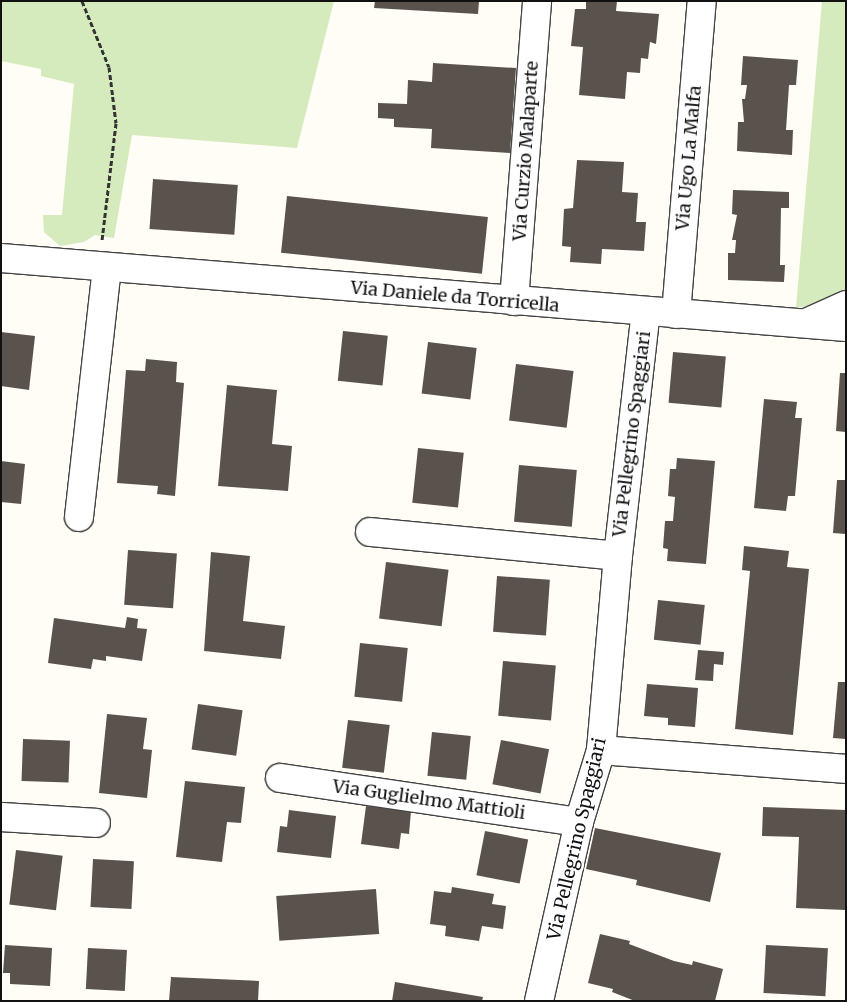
<!DOCTYPE html>
<style>
body{margin:0}
#map{position:relative;width:847px;height:1002px;overflow:hidden;background:#fffdf5;font-family:Merriweather,serif}
div>[style]{position:absolute}
.green>*{inset:0;background:#d5ebbd}
.building>*{inset:0;background:#5a524d;transform-origin:0 0}
.path>*{height:3px;margin-top:-1.5px;transform-origin:0;background:repeating-linear-gradient(90deg,#333 0 5px,transparent 0 7.5px)}
.roads{filter:drop-shadow(1px 0 #444) drop-shadow(-1px 0 #444) drop-shadow(0 1px #444) drop-shadow(0 -1px #444)}
.street>*{height:28px;margin:-14px;padding:0 14px;transform-origin:14px;border-radius:14px;background:#fff}
span{translate:-50% -50%;white-space:nowrap;text-align:center;line-height:1.15;-webkit-text-stroke:5px #fff;paint-order:stroke}
.street-label{font-size:18px;color:#111}
.frame{position:absolute;inset:0;border:2px solid #111;pointer-events:none}
</style>
<div id="map">
<div class="green">
<div style="clip-path:polygon(1px 1px,334px 1px,297px 148px,132px 135px,114px 238px,95px 235px,84px 242px,60px 246px,44px 232px,43px 215px,62px 215px,74px 84px,41px 76px,41px 69px,1px 61px)"></div>
<div style="clip-path:polygon(822px 1px,846px 1px,846px 298px,796px 308px)"></div>
</div>
<div class="building">
<div style="clip-path:polygon(375px 1px,479px 1px,478px 14px,374px 8px)"></div>
<div style="clip-path:polygon(586px 1px,617px 1px,616px 11px,659px 14px,656px 44px,650px 42px,648px 59px,641px 58px,640px 73px,627px 72px,625px 99px,579px 95px,583px 47px,571px 46px,575px 9px,586px 9px)"></div>
<div style="clip-path:polygon(743px 56px,798px 60px,796px 85px,789px 85px,786px 130px,793px 130px,792px 155px,737px 151px,738px 122px,744px 122px,742px 99px,745px 99px,747px 85px,741px 85px)"></div>
<div style="clip-path:polygon(433px 63px,516px 68px,510px 153px,431px 148px,432px 129px,394px 127px,394px 119px,378px 118px,378px 103px,407px 104px,408px 80px,432px 82px)"></div>
<div style="clip-path:polygon(577px 160px,624px 162px,622px 192px,638px 193px,636px 222px,646px 222px,644px 251px,602px 249px,601px 264px,570px 262px,571px 247px,562px 246px,564px 209px,573px 208px)"></div>
<div style="left:153px;top:179px;width:85px;height:50px;rotate:4deg"></div>
<div style="clip-path:polygon(733px 190px,789px 192px,789px 208px,781px 208px,780px 265px,785px 265px,784px 282px,728px 280px,728px 253px,735px 253px,736px 240px,732px 240px,737px 215px,732px 214px)"></div>
<div style="left:287px;top:196px;width:202px;height:57px;rotate:6deg"></div>
<div style="left:343px;top:331px;width:45px;height:50px;rotate:6deg"></div>
<div style="clip-path:polygon(1px 332px,35px 336px,29px 390px,1px 386px)"></div>
<div style="left:428px;top:342px;width:49px;height:52px;rotate:7deg"></div>
<div style="left:673px;top:352px;width:53px;height:51px;rotate:5deg"></div>
<div style="clip-path:polygon(146px 359px,177px 362px,176px 382px,184px 383px,175px 496px,157px 494px,158px 486px,117px 483px,126px 370px,145px 371px)"></div>
<div style="left:516px;top:364px;width:58px;height:57px;rotate:7deg"></div>
<div style="clip-path:polygon(840px 373px,846px 373px,846px 432px,836px 431px)"></div>
<div style="clip-path:polygon(227px 385px,277px 390px,272px 444px,292px 446px,288px 491px,218px 486px)"></div>
<div style="clip-path:polygon(764px 399px,797px 402px,795px 418px,802px 418px,795px 496px,788px 496px,786px 511px,754px 508px)"></div>
<div style="left:418px;top:448px;width:46px;height:55px;rotate:6deg"></div>
<div style="clip-path:polygon(677px 458px,715px 461px,706px 564px,667px 561px,668px 549px,663px 548px,665px 521px,673px 521px,675px 497px,668px 496px,670px 469px,676px 469px)"></div>
<div style="clip-path:polygon(1px 461px,25px 464px,21px 504px,1px 502px)"></div>
<div style="left:519px;top:465px;width:58px;height:57px;rotate:5deg"></div>
<div style="clip-path:polygon(837px 480px,846px 480px,846px 534px,833px 533px)"></div>
<div style="clip-path:polygon(744px 546px,789px 551px,787px 567px,809px 569px,793px 735px,735px 729px,750px 571px,742px 570px)"></div>
<div style="left:128px;top:550px;width:49px;height:55px;rotate:4deg"></div>
<div style="clip-path:polygon(211px 552px,250px 556px,243px 621px,285px 626px,281px 659px,204px 651px)"></div>
<div style="left:386px;top:562px;width:63px;height:57px;rotate:7deg"></div>
<div style="left:497px;top:576px;width:53px;height:56px;rotate:4deg"></div>
<div style="left:658px;top:600px;width:47px;height:40px;rotate:6deg"></div>
<div style="clip-path:polygon(127px 617px,138px 619px,137px 628px,147px 629px,142px 661px,106px 656px,106px 661px,93px 659px,91px 669px,48px 663px,54px 618px,125px 628px)"></div>
<div style="left:360px;top:643px;width:48px;height:54px;rotate:6deg"></div>
<div style="clip-path:polygon(698px 650px,724px 652px,723px 665px,714px 664px,713px 681px,695px 680px)"></div>
<div style="left:503px;top:661px;width:53px;height:55px;rotate:5deg"></div>
<div style="clip-path:polygon(838px 682px,846px 682px,846px 739px,833px 738px)"></div>
<div style="clip-path:polygon(647px 684px,698px 688px,695px 727px,668px 725px,668px 718px,644px 716px)"></div>
<div style="left:198px;top:704px;width:45px;height:46px;rotate:8deg"></div>
<div style="clip-path:polygon(107px 714px,147px 718px,143px 749px,152px 750px,147px 798px,99px 793px)"></div>
<div style="left:348px;top:720px;width:42px;height:48px;rotate:7deg"></div>
<div style="left:432px;top:732px;width:39px;height:44px;rotate:6deg"></div>
<div style="left:23px;top:739px;width:47px;height:42px;rotate:2deg"></div>
<div style="left:501px;top:740px;width:49px;height:45px;rotate:11deg"></div>
<div style="clip-path:polygon(185px 781px,245px 787px,241px 823px,227px 822px,222px 862px,176px 857px)"></div>
<div style="clip-path:polygon(366px 806px,411px 811px,409px 834px,401px 833px,399px 849px,361px 844px)"></div>
<div style="clip-path:polygon(763px 807px,846px 810px,846px 910px,796px 908px,799px 837px,762px 836px)"></div>
<div style="clip-path:polygon(289px 810px,336px 816px,331px 858px,277px 852px,280px 826px,287px 827px)"></div>
<div style="clip-path:polygon(595px 828px,721px 853px,710px 902px,636px 885px,637px 880px,586px 869px)"></div>
<div style="left:485px;top:831px;width:44px;height:45px;rotate:11deg"></div>
<div style="left:16px;top:850px;width:47px;height:55px;rotate:7deg"></div>
<div style="left:93px;top:859px;width:41px;height:48px;rotate:3deg"></div>
<div style="clip-path:polygon(452px 887px,494px 894px,492px 904px,506px 906px,503px 929px,482px 926px,479px 941px,445px 936px,446px 926px,430px 924px,434px 891px,451px 893px)"></div>
<div style="left:376px;top:889px;width:45px;height:100px;rotate:86deg"></div>
<div style="clip-path:polygon(600px 934px,630px 941px,629px 944px,674px 961px,692px 965px,693px 961px,723px 969px,715px 1001px,635px 1001px,612px 992px,613px 989px,588px 983px)"></div>
<div style="clip-path:polygon(5px 945px,52px 948px,50px 986px,10px 984px,10px 973px,3px 973px)"></div>
<div style="left:766px;top:945px;width:62px;height:48px;rotate:3deg"></div>
<div style="left:88px;top:948px;width:39px;height:41px;rotate:3deg"></div>
<div style="clip-path:polygon(171px 977px,259px 981px,258px 1001px,169px 1001px)"></div>
<div style="clip-path:polygon(395px 982px,483px 997px,482px 1001px,392px 1001px)"></div>
</div>
<div class="path">
<div style="left:82px;top:1px;width:71px;rotate:67.8deg"></div>
<div style="left:109px;top:67px;width:56px;rotate:82.9deg"></div>
<div style="left:116px;top:123px;width:118px;rotate:96.8deg"></div>
</div>
<div class="roads">
<div class="street">
<div style="left:1px;top:258px;width:848px;rotate:4.67deg"></div>
<div style="left:514px;top:301px;width:301px;rotate:-85.6deg"></div>
<div style="left:676px;top:314px;width:314px;rotate:-85.3deg"></div>
<div style="left:806px;top:323px;width:44px;rotate:-24.2deg"></div>
<div style="left:79px;top:517px;width:250px;rotate:-83.6deg"></div>
<div style="left:370px;top:532px;width:249px;rotate:5.5deg"></div>
<div style="left:601px;top:750px;width:246px;rotate:4.4deg"></div>
<div style="left:280px;top:778px;width:302px;rotate:8.4deg"></div>
<div style="left:1px;top:817px;width:95px;rotate:3.6deg"></div>
<div style="left:539px;top:1001px;width:183px;rotate:-77.4deg"></div>
<div style="left:579px;top:822px;width:75px;rotate:-73deg"></div>
<div style="left:601px;top:750px;width:195px;rotate:-85deg"></div>
<div style="left:618px;top:556px;width:246px;rotate:-83.5deg"></div>
</div>
</div>
<div class="street-label">
<span style="left:526px;top:151px;rotate:-86deg">Via Curzio Malaparte</span>
<span style="left:689px;top:158px;rotate:-85deg">Via Ugo La Malfa</span>
<span style="left:455px;top:297px;rotate:5deg">Via Daniele da Torricella</span>
<span style="left:632px;top:434px;rotate:-83deg">Via Pellegrino Spaggiari</span>
<span style="left:429px;top:800px;rotate:8deg">Via Guglielmo Mattioli</span>
<span style="left:577px;top:839px;rotate:-77deg">Via Pellegrino Spaggiari</span>
</div>
<div class="frame"></div>
</div>
